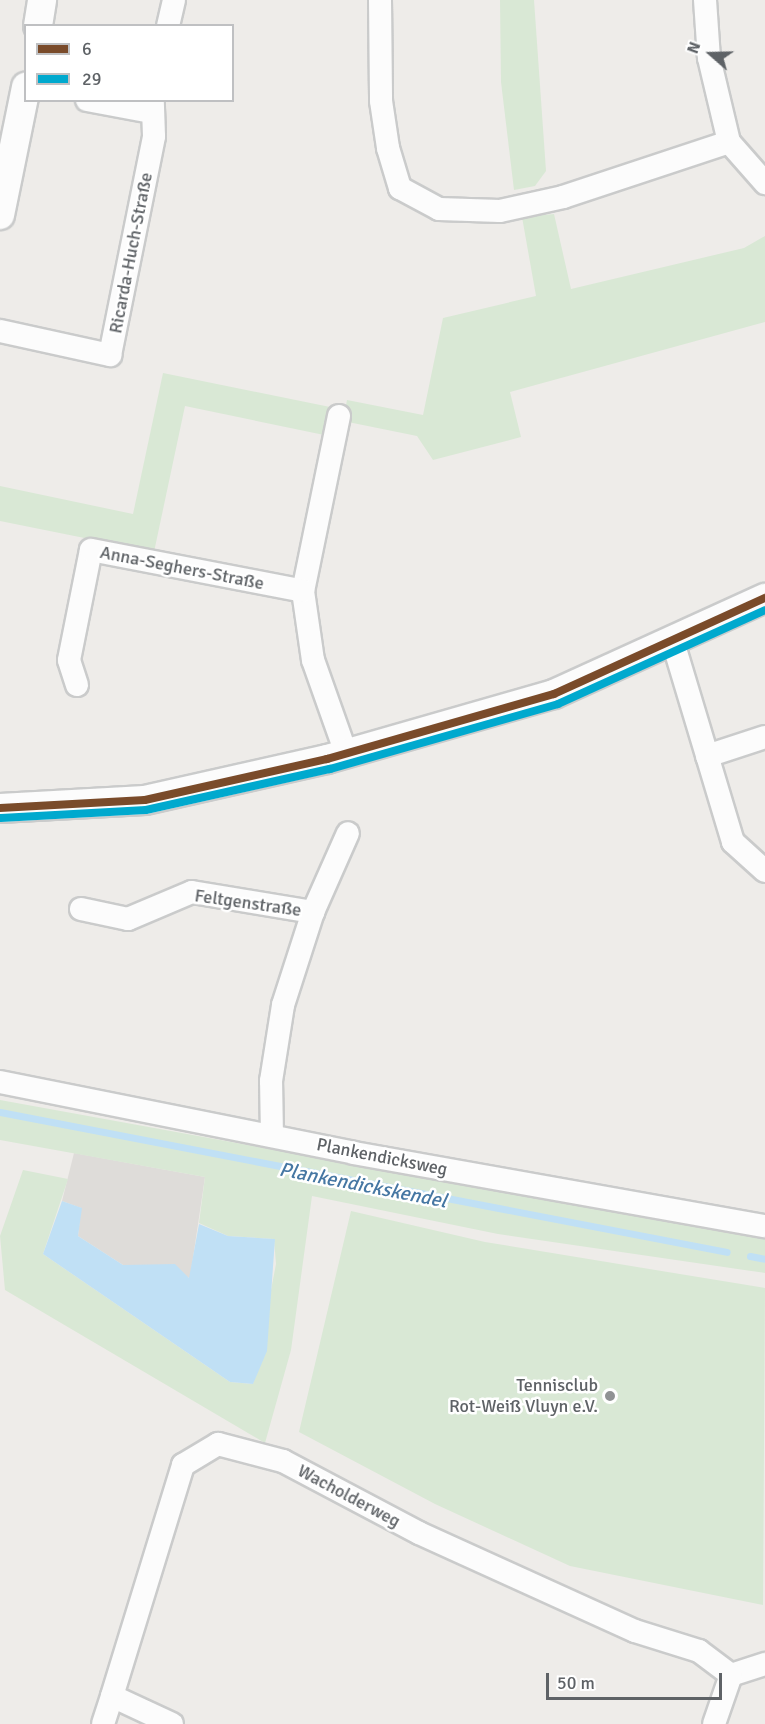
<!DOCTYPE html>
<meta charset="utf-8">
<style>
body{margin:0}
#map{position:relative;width:765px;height:1724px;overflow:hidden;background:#eeece9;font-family:Signika,sans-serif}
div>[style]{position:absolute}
.industrial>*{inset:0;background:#dedcd9}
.green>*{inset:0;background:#d9e8d5}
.water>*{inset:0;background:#c0e0f5}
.stream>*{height:7px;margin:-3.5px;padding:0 3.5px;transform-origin:3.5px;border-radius:3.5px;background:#c0e0f5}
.roads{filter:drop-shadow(2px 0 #cacbcb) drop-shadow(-2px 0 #cacbcb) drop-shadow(0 2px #cacbcb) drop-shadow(0 -2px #cacbcb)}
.minor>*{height:22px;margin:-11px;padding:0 11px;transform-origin:11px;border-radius:11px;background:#fcfcfc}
.tertiary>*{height:28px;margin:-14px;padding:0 14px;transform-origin:14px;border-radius:14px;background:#fcfcfc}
.bus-1>*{height:8px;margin:-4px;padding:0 4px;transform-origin:4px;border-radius:4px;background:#7a4b2a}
.bus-2>*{height:8px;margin:-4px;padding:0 4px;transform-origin:4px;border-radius:4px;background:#00a9ce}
.dots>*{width:16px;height:16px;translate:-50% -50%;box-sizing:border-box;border:3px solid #fff;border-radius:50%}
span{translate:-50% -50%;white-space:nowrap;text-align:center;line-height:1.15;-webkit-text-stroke:5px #fff;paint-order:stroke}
.street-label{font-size:18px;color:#5e6266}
.poi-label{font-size:18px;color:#5e6266}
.right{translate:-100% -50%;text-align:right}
.water-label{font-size:20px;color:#4677a3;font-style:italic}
.legend{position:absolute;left:24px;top:24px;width:210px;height:78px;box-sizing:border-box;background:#fff;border:2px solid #bfc0c2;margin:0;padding:8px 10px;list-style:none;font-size:18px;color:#5e6266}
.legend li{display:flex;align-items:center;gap:12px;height:30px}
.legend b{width:30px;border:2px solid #bfc0c2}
.north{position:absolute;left:681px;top:24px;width:60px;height:60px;-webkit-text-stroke:4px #fff;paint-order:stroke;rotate:290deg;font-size:16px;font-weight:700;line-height:24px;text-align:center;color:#5e6266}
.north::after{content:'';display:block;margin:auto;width:21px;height:27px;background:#5e6266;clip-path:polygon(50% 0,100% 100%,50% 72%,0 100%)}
.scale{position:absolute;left:546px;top:1673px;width:176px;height:27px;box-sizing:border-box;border:3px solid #5e6266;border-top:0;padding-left:8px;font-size:18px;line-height:21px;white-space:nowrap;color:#5e6266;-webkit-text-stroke:4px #fff;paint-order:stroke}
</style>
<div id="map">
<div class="industrial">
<div style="clip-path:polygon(74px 1153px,205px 1177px,190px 1278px,148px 1265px,123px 1265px,78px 1236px,81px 1208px,62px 1201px)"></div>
</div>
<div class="green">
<div style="clip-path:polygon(500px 0,534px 0,546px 171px,535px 186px,514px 190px,501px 82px)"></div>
<div style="clip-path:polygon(554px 214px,571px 289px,744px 248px,765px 236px,765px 322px,510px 392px,521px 437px,433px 460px,417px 436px,343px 421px,347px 400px,423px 415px,443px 318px,536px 296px,522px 217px)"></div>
<div style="clip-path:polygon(163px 373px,335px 408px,329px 436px,185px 406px,154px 552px,0 521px,0 486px,133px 514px)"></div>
<div style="clip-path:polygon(0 1100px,765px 1239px,765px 1273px,498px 1234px,312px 1196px,291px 1350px,265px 1443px,5px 1290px,0 1236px,23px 1170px,68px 1179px,43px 1254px,230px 1382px,253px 1384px,276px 1264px,274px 1239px,228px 1236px,199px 1223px,205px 1177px,0 1140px)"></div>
<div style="clip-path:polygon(351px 1211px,485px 1242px,765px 1288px,763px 1605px,570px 1566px,435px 1504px,299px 1432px)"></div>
</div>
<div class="water">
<div style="clip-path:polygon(62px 1201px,82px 1208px,78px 1236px,123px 1265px,175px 1264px,189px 1278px,199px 1224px,228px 1236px,275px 1239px,267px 1351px,253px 1384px,230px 1382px,43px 1254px)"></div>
</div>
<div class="stream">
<div style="left:0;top:1112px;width:740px;rotate:10.9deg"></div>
<div style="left:750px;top:1256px;width:15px;rotate:11deg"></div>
</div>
<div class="roads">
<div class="minor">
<div style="left:380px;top:0;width:101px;rotate:89.4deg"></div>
<div style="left:381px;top:101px;width:48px;rotate:81.5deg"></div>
<div style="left:388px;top:148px;width:42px;rotate:73.3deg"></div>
<div style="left:400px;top:188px;width:44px;rotate:28.3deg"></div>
<div style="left:439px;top:209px;width:61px;rotate:1.9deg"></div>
<div style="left:500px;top:211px;width:65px;rotate:-12.5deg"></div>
<div style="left:563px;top:197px;width:175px;rotate:-18.3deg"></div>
<div style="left:705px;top:0;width:58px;rotate:86.1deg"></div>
<div style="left:709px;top:58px;width:86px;rotate:76.6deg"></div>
<div style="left:729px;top:142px;width:55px;rotate:48.7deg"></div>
<div style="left:168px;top:26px;width:27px;rotate:-77deg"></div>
<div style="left:87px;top:100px;width:65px;rotate:10.6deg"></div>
<div style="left:0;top:331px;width:113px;rotate:12.3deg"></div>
<div style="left:110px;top:355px;width:223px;rotate:-78.6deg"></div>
<div style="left:154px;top:136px;width:36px;rotate:-92deg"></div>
<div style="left:339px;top:416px;width:179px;rotate:101.6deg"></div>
<div style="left:303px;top:591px;width:70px;rotate:81.8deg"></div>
<div style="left:313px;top:660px;width:99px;rotate:70.5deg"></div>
<div style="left:673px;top:642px;width:209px;rotate:73.3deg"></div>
<div style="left:733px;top:842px;width:43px;rotate:42.2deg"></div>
<div style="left:77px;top:685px;width:26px;rotate:-108deg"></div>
<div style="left:69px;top:660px;width:112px;rotate:-78.7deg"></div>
<div style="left:91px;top:550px;width:216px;rotate:10.9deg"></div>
<div style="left:707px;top:756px;width:61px;rotate:-18.1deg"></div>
<div style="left:81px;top:909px;width:48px;rotate:12deg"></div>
<div style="left:128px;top:919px;width:69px;rotate:-22.9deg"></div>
<div style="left:192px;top:892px;width:123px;rotate:9.4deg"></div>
<div style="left:0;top:1082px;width:361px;rotate:11.3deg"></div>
<div style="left:354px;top:1153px;width:417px;rotate:10.1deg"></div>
<div style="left:272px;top:1136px;width:55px;rotate:-91deg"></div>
<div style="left:271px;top:1081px;width:77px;rotate:-81deg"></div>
<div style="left:283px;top:1005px;width:98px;rotate:-72.1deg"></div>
<div style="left:313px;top:912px;width:86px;rotate:-66.1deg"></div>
<div style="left:731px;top:1675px;width:36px;rotate:-18deg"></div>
<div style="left:103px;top:1724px;width:29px;rotate:-72deg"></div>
<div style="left:172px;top:1724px;width:66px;rotate:-155deg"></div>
<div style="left:112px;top:1696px;width:242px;rotate:-72.9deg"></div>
<div style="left:183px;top:1465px;width:41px;rotate:-31deg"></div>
<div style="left:218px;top:1444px;width:67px;rotate:14.7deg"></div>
<div style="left:283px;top:1461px;width:154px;rotate:27.9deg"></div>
<div style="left:419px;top:1533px;width:237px;rotate:24.4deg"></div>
<div style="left:635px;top:1631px;width:67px;rotate:17.4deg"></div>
<div style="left:699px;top:1651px;width:40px;rotate:37deg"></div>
<div style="left:714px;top:1724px;width:52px;rotate:-70.9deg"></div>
</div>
<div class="tertiary">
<div style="left:38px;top:26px;width:26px;rotate:-81deg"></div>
<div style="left:0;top:215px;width:131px;rotate:-78.5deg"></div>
<div style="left:0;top:808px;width:145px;rotate:-3.2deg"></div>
<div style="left:145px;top:800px;width:187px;rotate:-12.7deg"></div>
<div style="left:327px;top:759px;width:236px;rotate:-16deg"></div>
<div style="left:554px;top:694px;width:232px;rotate:-24.5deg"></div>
</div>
</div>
<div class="bus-1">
<div style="left:0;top:808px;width:145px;rotate:-3.2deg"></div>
<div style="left:145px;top:800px;width:187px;rotate:-12.7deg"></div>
<div style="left:327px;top:759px;width:236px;rotate:-16deg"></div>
<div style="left:554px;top:694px;width:232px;rotate:-24.5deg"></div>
</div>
<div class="bus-2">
<div style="left:1px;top:818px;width:145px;rotate:-3.2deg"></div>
<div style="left:146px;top:810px;width:189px;rotate:-12.6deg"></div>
<div style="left:330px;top:769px;width:237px;rotate:-15.9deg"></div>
<div style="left:558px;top:704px;width:227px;rotate:-24.4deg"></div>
</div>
<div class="dots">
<div style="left:610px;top:1396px;background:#909294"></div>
</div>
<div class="street-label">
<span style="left:131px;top:253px;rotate:-79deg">Ricarda-Huch-Straße</span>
<span style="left:182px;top:568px;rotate:11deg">Anna-Seghers-Straße</span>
<span style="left:248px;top:903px;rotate:8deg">Feltgenstraße</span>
<span style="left:382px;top:1157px;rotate:11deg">Plankendicksweg</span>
<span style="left:349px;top:1496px;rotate:28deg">Wacholderweg</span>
</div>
<div class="poi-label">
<span class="right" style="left:598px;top:1396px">Tennisclub<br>Rot-Weiß Vluyn e.V.</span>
</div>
<div class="water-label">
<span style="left:363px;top:1185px;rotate:11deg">Plankendickskendel</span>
</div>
<ul class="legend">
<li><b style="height:8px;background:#7a4b2a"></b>6</li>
<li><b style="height:8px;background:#00a9ce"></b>29</li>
</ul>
<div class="north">N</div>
<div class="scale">50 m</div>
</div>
